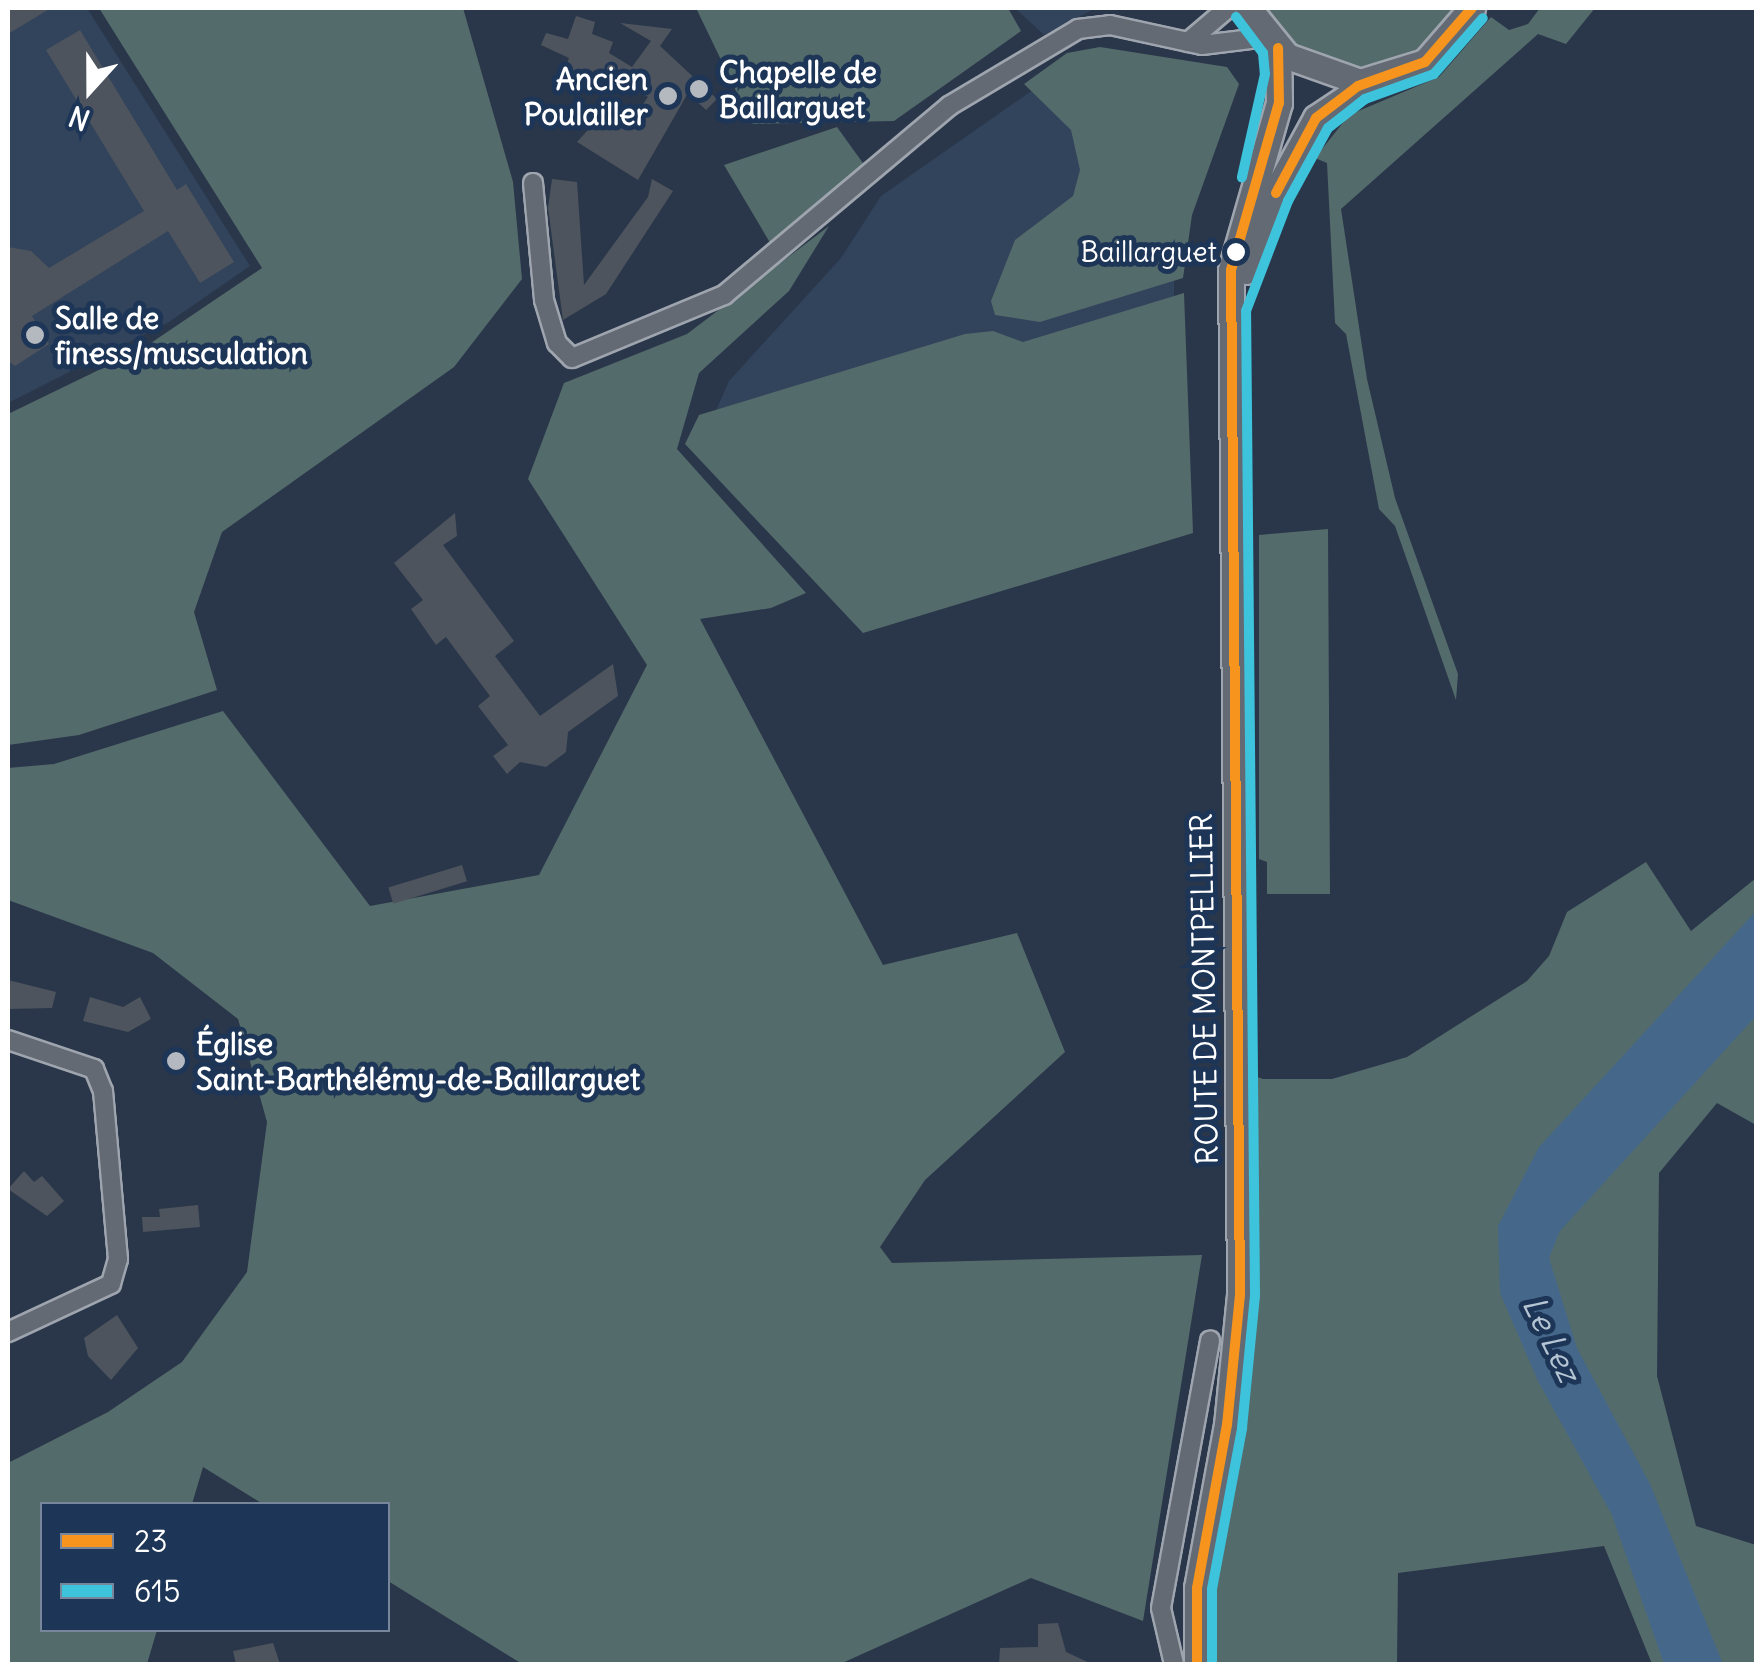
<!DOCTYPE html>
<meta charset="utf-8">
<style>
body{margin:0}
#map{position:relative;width:1764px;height:1672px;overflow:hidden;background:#2a374a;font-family:Delius,sans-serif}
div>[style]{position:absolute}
.built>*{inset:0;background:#32435c}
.green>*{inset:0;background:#546b6b}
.water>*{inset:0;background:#45688a}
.building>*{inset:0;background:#4d545d;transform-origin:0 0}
.roads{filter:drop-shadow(2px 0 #9fa5ae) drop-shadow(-2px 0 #9fa5ae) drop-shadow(0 2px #9fa5ae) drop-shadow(0 -2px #9fa5ae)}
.street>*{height:18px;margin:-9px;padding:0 9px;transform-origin:9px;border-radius:9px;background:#636a74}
.secondary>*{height:25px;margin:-12.5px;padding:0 12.5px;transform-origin:12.5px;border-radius:12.5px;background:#636a74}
.bus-1>*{height:10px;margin:-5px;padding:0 5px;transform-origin:5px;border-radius:5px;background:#f7941d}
.bus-2>*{height:10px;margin:-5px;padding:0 5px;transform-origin:5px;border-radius:5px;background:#3dc4dc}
.dots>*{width:28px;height:28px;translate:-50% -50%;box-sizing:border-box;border:5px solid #1d3557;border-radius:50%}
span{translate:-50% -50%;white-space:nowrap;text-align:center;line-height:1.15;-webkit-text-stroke:10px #1d3557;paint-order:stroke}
.bus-label{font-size:28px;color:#fff}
.right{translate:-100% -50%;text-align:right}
.poi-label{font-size:30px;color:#fff;font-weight:700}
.left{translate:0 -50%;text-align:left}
.street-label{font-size:30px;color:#fff}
.water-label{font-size:32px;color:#b6c5d3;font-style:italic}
.frame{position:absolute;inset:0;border:10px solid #fff;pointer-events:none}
.legend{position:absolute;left:40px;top:1502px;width:350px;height:130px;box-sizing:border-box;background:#1d3557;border:2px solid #77869a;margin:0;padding:12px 18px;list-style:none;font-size:30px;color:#fff}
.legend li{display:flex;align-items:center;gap:20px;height:50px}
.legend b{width:50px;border:2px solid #77869a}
.north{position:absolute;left:40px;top:40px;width:100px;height:100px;-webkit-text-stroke:8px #1d3557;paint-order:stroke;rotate:201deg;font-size:28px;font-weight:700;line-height:40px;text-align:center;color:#fff}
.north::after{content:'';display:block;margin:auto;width:35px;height:45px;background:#fff;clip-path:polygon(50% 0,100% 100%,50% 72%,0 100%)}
</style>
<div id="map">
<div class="built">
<div style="clip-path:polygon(8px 8px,87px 8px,250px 266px,169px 322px,8px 403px)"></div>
<div style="clip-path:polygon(1015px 8px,1096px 8px,1044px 35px)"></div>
<div style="clip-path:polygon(1060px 71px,1174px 269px,1175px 524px,703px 440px,729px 381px,841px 258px,881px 196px)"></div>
</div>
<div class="green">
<div style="clip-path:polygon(99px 8px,463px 8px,513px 182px,522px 279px,454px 367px,222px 532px,194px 612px,217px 690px,79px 735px,8px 745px,8px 414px,142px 349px,262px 268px)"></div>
<div style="clip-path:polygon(696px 8px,1008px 8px,1021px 31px,894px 121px,752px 124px)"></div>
<div style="clip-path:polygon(1262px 8px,1459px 8px,1414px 54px,1356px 68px,1299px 50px)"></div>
<div style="clip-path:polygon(1540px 8px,1595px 8px,1566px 44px,1538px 34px,1341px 209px,1367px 379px,1395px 498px,1458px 674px,1456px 700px,1395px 526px,1379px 509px,1346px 334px,1335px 323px,1327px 163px,1315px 158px,1349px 115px,1439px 77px,1491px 17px,1509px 30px,1528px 24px)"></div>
<div style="clip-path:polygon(1100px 47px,1227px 67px,1239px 84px,1192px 215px,1183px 278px,1040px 322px,995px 315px,991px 301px,1015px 240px,1073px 196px,1080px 170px,1071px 130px,1024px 84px,1067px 53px)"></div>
<div style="clip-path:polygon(837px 127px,865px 166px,772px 246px,724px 165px)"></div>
<div style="clip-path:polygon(829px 226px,789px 291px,699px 373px,677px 449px,806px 593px,771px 608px,700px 619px,883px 965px,1017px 933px,1065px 1052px,925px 1180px,880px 1247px,892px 1263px,1202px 1255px,1143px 1621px,1031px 1578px,840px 1664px,522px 1664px,388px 1581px,388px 1504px,263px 1504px,203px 1467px,192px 1504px,42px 1504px,42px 1630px,157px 1630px,147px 1664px,8px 1664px,8px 1463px,108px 1412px,182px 1362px,247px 1272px,267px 1122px,238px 1019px,153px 953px,8px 900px,8px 768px,54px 764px,223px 711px,370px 906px,539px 875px,647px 665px,528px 479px,564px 383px,687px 334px)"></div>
<div style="clip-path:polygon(1184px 293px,1193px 533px,863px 633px,685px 444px,699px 415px,965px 334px,993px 331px,1023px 342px)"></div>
<div style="clip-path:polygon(1328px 529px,1330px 894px,1267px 894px,1267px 862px,1259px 859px,1259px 535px)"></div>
<div style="clip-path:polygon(1646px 862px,1691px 931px,1756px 878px,1756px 1125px,1717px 1103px,1659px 1173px,1657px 1376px,1696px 1526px,1756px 1545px,1756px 1664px,1652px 1664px,1604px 1546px,1398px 1573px,1397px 1664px,1200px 1664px,1227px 1425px,1237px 1070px,1263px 1079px,1332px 1079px,1407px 1057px,1527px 981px,1549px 956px,1567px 912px)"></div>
</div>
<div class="water">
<div style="clip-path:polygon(1756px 911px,1756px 1016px,1560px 1231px,1549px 1258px,1577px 1348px,1650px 1484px,1723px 1664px,1664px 1664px,1612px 1515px,1538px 1381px,1500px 1293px,1498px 1226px,1539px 1147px)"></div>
</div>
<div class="building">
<div style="clip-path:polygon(8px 8px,51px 8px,8px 34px)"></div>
<div style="clip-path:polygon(576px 16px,595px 22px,592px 34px,613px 42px,609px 53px,632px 67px,651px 41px,620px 23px,672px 29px,660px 46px,717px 99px,706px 110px,688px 93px,638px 180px,577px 142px,608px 108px,631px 121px,648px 97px,623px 81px,613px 94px,563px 74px,569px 58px,541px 45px,546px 33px,568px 39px)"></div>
<div style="clip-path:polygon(80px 30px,177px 190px,186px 184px,234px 262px,200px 283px,168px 231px,32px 316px,49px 344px,15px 366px,8px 361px,8px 247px,31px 251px,49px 268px,144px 211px,46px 50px)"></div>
<div style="clip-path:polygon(552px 179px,577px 182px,584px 285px,648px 197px,652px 179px,673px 191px,606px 294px,563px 320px,548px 208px)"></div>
<div style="clip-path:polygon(455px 513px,457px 536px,443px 545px,514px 641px,495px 656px,540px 716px,613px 664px,618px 696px,568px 732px,566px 752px,546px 767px,520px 762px,507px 774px,493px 756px,508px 745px,478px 706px,490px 696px,446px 637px,436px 645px,411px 609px,423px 600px,394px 563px)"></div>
<div style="left:462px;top:865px;width:17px;height:77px;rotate:73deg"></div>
<div style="clip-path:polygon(8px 980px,56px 992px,52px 1008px,8px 1009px)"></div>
<div style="clip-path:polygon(90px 997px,123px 1007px,140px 997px,151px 1019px,128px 1032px,83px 1021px)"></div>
<div style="clip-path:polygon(24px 1171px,34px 1182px,42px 1176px,64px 1201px,47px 1216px,8px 1189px)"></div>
<div style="clip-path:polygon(198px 1205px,200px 1227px,143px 1232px,142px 1217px,160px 1217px,159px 1209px)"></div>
<div style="clip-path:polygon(117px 1315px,138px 1348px,111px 1380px,88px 1356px,84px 1338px)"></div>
<div style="clip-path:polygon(1058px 1623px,1066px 1652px,1092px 1664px,999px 1664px,1000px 1648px,1038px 1647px,1038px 1624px)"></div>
<div style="clip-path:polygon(273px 1643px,280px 1664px,236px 1664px,233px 1651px)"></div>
</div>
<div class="roads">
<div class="street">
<div style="left:1188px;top:42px;width:52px;rotate:-40.4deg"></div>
<div style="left:533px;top:183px;width:118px;rotate:84.6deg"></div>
<div style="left:544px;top:300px;width:45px;rotate:73.2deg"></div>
<div style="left:557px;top:343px;width:21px;rotate:45deg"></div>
<div style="left:572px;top:358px;width:165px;rotate:-22.5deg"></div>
<div style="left:724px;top:295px;width:294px;rotate:-40deg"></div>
<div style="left:949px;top:106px;width:150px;rotate:-30.8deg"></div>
<div style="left:1078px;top:29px;width:32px;rotate:-7deg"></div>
<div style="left:1110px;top:25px;width:94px;rotate:12.3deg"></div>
<div style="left:1202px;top:45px;width:65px;rotate:-7deg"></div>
<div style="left:8px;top:1040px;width:91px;rotate:18.6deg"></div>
<div style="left:94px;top:1069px;width:24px;rotate:68deg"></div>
<div style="left:103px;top:1091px;width:169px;rotate:84.9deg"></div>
<div style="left:118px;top:1259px;width:26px;rotate:106deg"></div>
<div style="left:111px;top:1284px;width:114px;rotate:155deg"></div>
<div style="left:1174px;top:1664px;width:57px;rotate:-103.1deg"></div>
<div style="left:1161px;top:1608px;width:272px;rotate:-79.6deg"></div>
</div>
<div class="secondary">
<div style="left:1248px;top:8px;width:62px;rotate:50.9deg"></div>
<div style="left:1287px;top:56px;width:77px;rotate:19.6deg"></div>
<div style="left:1360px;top:82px;width:68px;rotate:-17.1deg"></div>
<div style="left:1425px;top:62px;width:72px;rotate:-49deg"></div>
<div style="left:1246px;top:271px;width:81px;rotate:-69.8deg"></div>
<div style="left:1274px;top:195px;width:88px;rotate:-61.4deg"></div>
<div style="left:1316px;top:118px;width:65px;rotate:-33.7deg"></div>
<div style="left:1197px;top:1664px;width:76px;rotate:-90deg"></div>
<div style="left:1197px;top:1588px;width:166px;rotate:-79.6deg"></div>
<div style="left:1227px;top:1425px;width:131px;rotate:-84.3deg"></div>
<div style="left:1240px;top:1295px;width:1025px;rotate:-90.5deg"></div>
<div style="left:1231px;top:270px;width:174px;rotate:-74deg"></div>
<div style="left:1279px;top:103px;width:55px;rotate:-91deg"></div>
</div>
</div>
<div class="bus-1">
<div style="left:1276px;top:193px;width:85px;rotate:-61.9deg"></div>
<div style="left:1316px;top:118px;width:53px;rotate:-37.3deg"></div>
<div style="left:1358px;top:86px;width:71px;rotate:-19.7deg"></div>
<div style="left:1425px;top:62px;width:72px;rotate:-49deg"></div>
<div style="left:1197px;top:1664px;width:76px;rotate:-90deg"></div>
<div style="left:1197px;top:1588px;width:166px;rotate:-79.6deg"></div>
<div style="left:1227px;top:1425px;width:131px;rotate:-84.3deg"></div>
<div style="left:1240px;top:1295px;width:1025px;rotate:-90.5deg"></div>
<div style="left:1231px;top:270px;width:174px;rotate:-74deg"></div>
<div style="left:1279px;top:103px;width:55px;rotate:-91deg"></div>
</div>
<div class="bus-2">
<div style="left:1236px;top:17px;width:45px;rotate:53.1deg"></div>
<div style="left:1263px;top:53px;width:21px;rotate:85deg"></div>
<div style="left:1265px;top:74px;width:106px;rotate:102.6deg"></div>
<div style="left:1212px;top:1664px;width:75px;rotate:-90deg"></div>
<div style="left:1212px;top:1589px;width:164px;rotate:-79.4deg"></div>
<div style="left:1242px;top:1428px;width:134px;rotate:-84.4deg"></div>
<div style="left:1255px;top:1295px;width:984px;rotate:-90.52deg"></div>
<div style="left:1246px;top:311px;width:118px;rotate:-69.1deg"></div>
<div style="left:1288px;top:201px;width:83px;rotate:-61.3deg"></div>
<div style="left:1328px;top:128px;width:47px;rotate:-38.1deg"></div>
<div style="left:1365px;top:99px;width:73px;rotate:-19.9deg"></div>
<div style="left:1434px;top:74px;width:74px;rotate:-48.8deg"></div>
</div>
<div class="dots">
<div style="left:699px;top:89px;background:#b4b9c0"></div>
<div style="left:668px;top:96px;background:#b4b9c0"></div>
<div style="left:1236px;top:252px;background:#fff"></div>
<div style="left:35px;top:335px;background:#b4b9c0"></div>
<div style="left:176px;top:1061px;background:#b4b9c0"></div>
</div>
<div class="bus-label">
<span class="right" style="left:1217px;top:252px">Baillarguet</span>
</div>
<div class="poi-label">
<span class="left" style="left:719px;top:89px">Chapelle de<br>Baillarguet</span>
<span class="right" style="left:648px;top:96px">Ancien<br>Poulailler</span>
<span class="left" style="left:55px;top:335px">Salle de<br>finess/musculation</span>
<span class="left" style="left:196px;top:1061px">Église<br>Saint-Barthélémy-de-Baillarguet</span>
</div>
<div class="street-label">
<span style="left:1204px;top:989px;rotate:-91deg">ROUTE DE MONTPELLIER</span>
</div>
<div class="water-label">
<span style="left:1551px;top:1339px;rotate:64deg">Le Lez</span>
</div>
<div class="frame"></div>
<ul class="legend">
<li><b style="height:12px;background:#f7941d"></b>23</li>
<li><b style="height:12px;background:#3dc4dc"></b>615</li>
</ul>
<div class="north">N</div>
</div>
